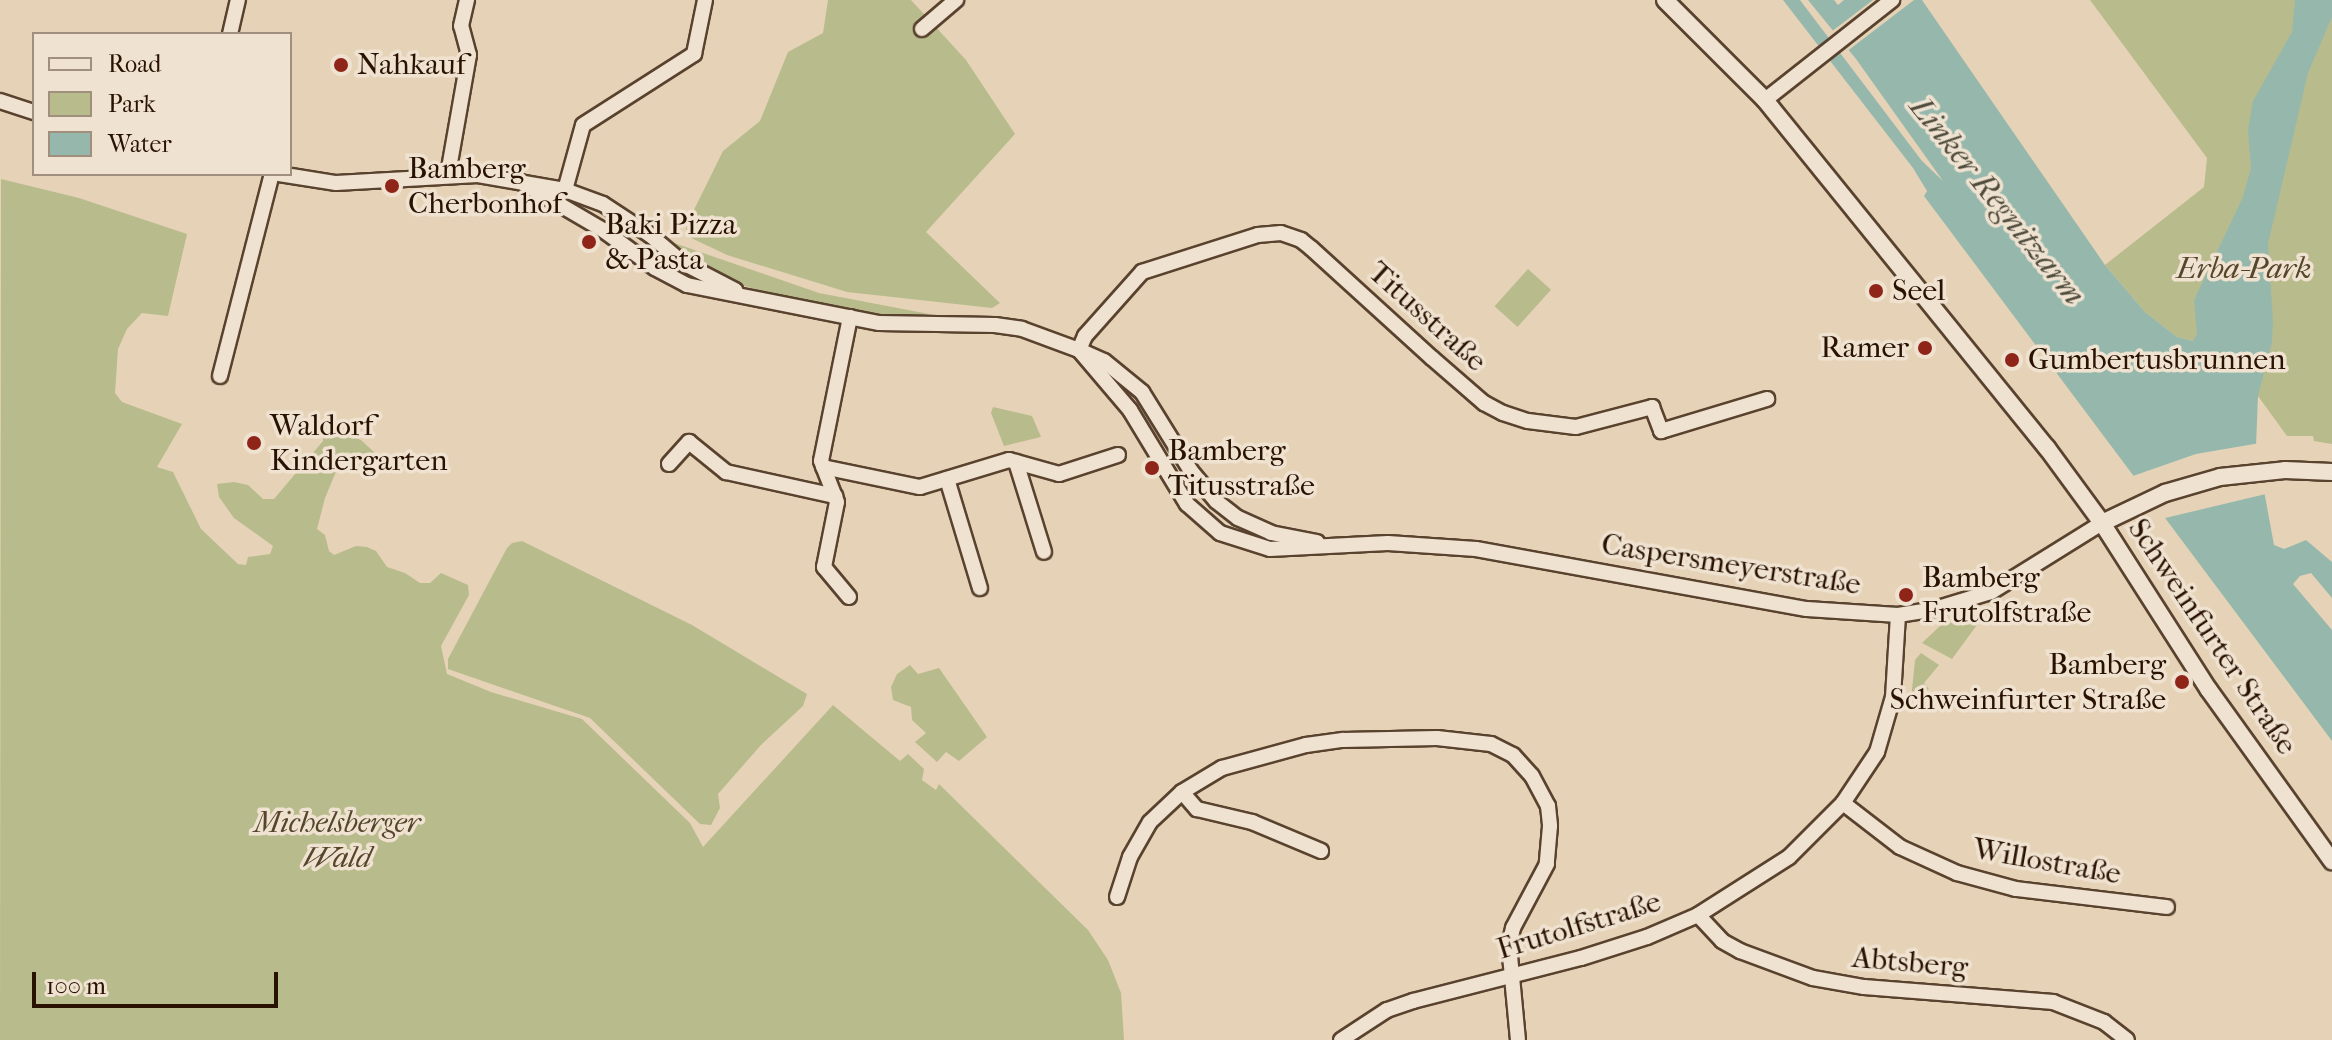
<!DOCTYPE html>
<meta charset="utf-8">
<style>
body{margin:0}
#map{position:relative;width:2332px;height:1040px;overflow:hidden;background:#e6d3b7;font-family:"IM FELL French Canon",serif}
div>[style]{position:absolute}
.green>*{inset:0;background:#b8bb8c;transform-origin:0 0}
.water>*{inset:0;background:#96b8ac}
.pier>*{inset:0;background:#e6d3b7}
.roads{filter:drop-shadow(2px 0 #59422e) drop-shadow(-2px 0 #59422e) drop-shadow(0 2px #59422e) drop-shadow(0 -2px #59422e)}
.minor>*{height:14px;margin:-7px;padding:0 7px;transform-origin:7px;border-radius:7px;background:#efe2d0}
.tertiary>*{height:16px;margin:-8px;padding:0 8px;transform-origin:8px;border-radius:8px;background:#efe2d0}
.dots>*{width:22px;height:22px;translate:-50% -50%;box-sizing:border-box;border:4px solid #efe2d0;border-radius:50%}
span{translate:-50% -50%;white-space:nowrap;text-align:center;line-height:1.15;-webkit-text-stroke:7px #efe2d0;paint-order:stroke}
.poi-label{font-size:30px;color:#2a1201}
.left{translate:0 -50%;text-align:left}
.right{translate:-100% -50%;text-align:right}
.park-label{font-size:30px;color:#55452b;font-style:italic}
.street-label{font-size:30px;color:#2a1201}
.water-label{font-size:32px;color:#504c3d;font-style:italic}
.legend{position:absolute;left:32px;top:32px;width:260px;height:144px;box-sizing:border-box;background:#efe2d0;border:2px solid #a08f7d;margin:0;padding:10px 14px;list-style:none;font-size:24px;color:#2a1201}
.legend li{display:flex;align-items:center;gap:16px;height:40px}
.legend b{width:40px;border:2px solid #a08f7d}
.scale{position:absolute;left:32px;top:972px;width:246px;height:36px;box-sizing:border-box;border:4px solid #2a1201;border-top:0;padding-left:10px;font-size:24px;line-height:28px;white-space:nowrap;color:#2a1201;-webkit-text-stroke:6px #efe2d0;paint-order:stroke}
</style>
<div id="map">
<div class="green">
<div style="clip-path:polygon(828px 0,911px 0,966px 60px,1015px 134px,926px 232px,1000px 303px,992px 308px,847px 292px,727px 255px,685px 235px,687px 224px,723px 151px,760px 121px,788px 52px,823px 33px)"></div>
<div style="clip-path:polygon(2090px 0,2332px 0,2332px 444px,2314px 441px,2313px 436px,2287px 436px,2258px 396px,2193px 341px,2177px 337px,2145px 312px,2105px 265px,2204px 187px,2207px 158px)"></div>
<div style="clip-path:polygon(1px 179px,79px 198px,187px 234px,168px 316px,142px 313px,127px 329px,118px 349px,115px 393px,122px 402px,182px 424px,157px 467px,173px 472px,201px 529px,238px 564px,246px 565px,248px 557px,270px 554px,273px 546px,234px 518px,219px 497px,217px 484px,234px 482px,248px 485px,263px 499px,274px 499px,323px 441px,324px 424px,361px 440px,374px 452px,367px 458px,347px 452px,343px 455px,325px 498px,317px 529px,325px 535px,329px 551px,334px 555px,356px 546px,367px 547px,376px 551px,387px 567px,405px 573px,420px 583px,430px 583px,441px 573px,468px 585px,469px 595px,441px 646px,447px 674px,491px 692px,582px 719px,690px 823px,703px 847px,833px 705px,900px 761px,908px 754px,924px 769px,922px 780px,936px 790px,939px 784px,1088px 930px,1108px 960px,1121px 993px,1124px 1040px,0 1040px)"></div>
<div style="clip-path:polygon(674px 243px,819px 293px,929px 314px,900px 317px,858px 312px,763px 292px,715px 276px,671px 247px)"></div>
<div style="left:1528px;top:269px;width:31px;height:50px;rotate:42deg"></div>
<div style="clip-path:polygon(993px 407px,1032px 416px,1041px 437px,1004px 446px,991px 413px)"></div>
<div style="clip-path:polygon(522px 541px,692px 625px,807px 694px,803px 706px,761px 745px,718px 794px,720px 808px,711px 825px,700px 824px,590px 718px,448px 669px,448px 659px,507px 548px,512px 543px)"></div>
<div style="clip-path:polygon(1977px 617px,1982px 618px,1952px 659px,1922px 643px,1941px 625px)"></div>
<div style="clip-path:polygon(1921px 653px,1939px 665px,1924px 683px,1929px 689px,1911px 699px,1915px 660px)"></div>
<div style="clip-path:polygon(910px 665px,918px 674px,939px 668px,987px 737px,959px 761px,946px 752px,937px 762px,915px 742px,926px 733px,912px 720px,911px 707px,893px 700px,891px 687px,897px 674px)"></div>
</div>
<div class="water">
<div style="clip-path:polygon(1783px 0,1800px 0,1922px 161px,1943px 181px,1856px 59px,1808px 0,1834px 0,1838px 5px,1844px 0,1922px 0,2105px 265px,2145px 312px,2177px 337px,2193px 341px,2197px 334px,2194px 300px,2243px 197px,2251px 168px,2248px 130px,2253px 101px,2292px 32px,2295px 0,2332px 0,2332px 17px,2308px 73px,2268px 244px,2273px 321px,2272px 342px,2258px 396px,2256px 447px,2274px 545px,2284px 549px,2306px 540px,2332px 562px,2332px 598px,2311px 573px,2300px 576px,2293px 584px,2332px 630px,2332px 741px,1924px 196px,1927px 191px,1913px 168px)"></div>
</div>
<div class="pier">
<div style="clip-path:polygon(1873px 0,1914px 0,1846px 52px,1831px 32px)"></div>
<div style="clip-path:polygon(2260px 443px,2270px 493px,2161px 519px,2130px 477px,2196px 454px)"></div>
</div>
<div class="roads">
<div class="minor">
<div style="left:922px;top:29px;width:45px;rotate:-40.5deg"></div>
<div style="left:230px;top:34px;width:35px;rotate:-77deg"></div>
<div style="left:1765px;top:100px;width:162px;rotate:-38.2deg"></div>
<div style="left:0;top:101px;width:36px;rotate:18deg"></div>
<div style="left:279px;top:174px;width:58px;rotate:9deg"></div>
<div style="left:336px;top:183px;width:142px;rotate:-3.2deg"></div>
<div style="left:478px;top:175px;width:88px;rotate:9.8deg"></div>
<div style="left:565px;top:190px;width:40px;rotate:20.2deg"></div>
<div style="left:603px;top:204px;width:56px;rotate:33.4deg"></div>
<div style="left:650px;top:235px;width:43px;rotate:40.3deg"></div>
<div style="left:683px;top:263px;width:59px;rotate:27.4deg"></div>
<div style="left:448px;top:174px;width:121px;rotate:-80deg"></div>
<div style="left:469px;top:55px;width:30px;rotate:-105deg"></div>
<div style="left:461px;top:26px;width:27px;rotate:-77deg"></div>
<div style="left:521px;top:182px;width:95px;rotate:30.3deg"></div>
<div style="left:603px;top:230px;width:64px;rotate:36.2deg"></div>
<div style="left:655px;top:268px;width:36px;rotate:28deg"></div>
<div style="left:687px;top:285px;width:196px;rotate:11.2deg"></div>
<div style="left:879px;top:323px;width:116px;rotate:1deg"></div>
<div style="left:995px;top:325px;width:27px;rotate:8deg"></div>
<div style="left:1022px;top:329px;width:61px;rotate:20.2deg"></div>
<div style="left:1079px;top:350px;width:27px;rotate:24deg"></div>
<div style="left:1104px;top:361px;width:49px;rotate:39.2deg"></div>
<div style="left:1142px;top:392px;width:93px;rotate:58.2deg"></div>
<div style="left:1191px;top:471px;width:39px;rotate:50deg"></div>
<div style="left:1216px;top:501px;width:28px;rotate:38deg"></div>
<div style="left:1238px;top:518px;width:36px;rotate:24deg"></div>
<div style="left:1271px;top:533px;width:47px;rotate:11.1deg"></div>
<div style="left:565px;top:190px;width:67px;rotate:-74.5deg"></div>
<div style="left:583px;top:125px;width:132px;rotate:-32.6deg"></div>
<div style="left:694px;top:54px;width:55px;rotate:-78.5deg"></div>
<div style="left:1079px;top:350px;width:79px;rotate:49.6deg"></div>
<div style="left:1130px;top:410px;width:110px;rotate:58.8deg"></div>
<div style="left:1187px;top:504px;width:44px;rotate:41.3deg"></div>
<div style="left:1220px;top:533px;width:52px;rotate:17.7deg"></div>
<div style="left:1270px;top:549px;width:118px;rotate:-2.9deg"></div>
<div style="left:1388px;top:543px;width:88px;rotate:3.9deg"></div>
<div style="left:1476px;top:549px;width:336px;rotate:10.3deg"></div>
<div style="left:1807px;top:609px;width:91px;rotate:3.8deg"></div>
<div style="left:1898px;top:615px;width:37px;rotate:-9deg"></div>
<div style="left:1935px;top:609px;width:59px;rotate:-16.9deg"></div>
<div style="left:1991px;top:592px;width:131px;rotate:-31.9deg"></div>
<div style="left:1079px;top:350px;width:15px;rotate:-67deg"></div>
<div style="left:1085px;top:336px;width:86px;rotate:-48.3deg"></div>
<div style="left:1142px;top:272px;width:122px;rotate:-17.7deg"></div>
<div style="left:1258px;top:235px;width:23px;rotate:-5deg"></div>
<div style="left:1281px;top:233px;width:21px;rotate:19deg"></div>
<div style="left:1301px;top:240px;width:13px;rotate:39deg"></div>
<div style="left:1311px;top:248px;width:164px;rotate:42.3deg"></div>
<div style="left:1432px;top:358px;width:69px;rotate:40.9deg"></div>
<div style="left:1484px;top:403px;width:21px;rotate:28deg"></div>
<div style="left:1503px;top:413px;width:26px;rotate:18deg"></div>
<div style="left:1528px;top:421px;width:48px;rotate:7.1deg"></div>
<div style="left:1576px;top:427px;width:79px;rotate:-14.7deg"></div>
<div style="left:1652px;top:407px;width:26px;rotate:69deg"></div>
<div style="left:1661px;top:431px;width:111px;rotate:-16.8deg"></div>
<div style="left:220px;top:376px;width:209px;rotate:-75.6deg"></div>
<div style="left:1016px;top:462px;width:94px;rotate:72.7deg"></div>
<div style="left:669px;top:464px;width:30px;rotate:-48deg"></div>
<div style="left:689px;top:442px;width:48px;rotate:39deg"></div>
<div style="left:726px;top:472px;width:112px;rotate:12.4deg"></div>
<div style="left:823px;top:467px;width:99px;rotate:11.7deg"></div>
<div style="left:920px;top:487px;width:93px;rotate:-16.9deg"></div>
<div style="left:1009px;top:460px;width:52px;rotate:15.6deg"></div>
<div style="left:1059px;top:474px;width:62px;rotate:-17.9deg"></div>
<div style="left:947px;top:479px;width:114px;rotate:73.2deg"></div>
<div style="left:849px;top:597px;width:39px;rotate:-130deg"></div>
<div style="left:824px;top:567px;width:66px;rotate:-78.7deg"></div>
<div style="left:837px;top:502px;width:44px;rotate:-111.3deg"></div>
<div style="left:821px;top:461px;width:147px;rotate:-78.6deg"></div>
<div style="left:1182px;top:792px;width:23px;rotate:49deg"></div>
<div style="left:1197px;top:809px;width:57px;rotate:13.3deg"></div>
<div style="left:1252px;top:822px;width:75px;rotate:22.8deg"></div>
<div style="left:1843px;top:803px;width:72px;rotate:37.7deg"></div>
<div style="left:1900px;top:847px;width:63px;rotate:24.5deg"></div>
<div style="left:1957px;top:873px;width:61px;rotate:15.2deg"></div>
<div style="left:2016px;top:889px;width:152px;rotate:6.8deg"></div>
<div style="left:1117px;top:897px;width:42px;rotate:-72deg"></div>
<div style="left:1130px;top:857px;width:40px;rotate:-60.3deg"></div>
<div style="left:1150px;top:822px;width:44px;rotate:-43.2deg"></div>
<div style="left:1182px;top:792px;width:47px;rotate:-31deg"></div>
<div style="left:1222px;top:768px;width:87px;rotate:-15.3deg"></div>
<div style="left:1306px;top:745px;width:37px;rotate:-8deg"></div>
<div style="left:1343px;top:740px;width:94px;rotate:-1.2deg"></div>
<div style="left:1437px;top:738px;width:54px;rotate:6.3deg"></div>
<div style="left:1491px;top:744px;width:25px;rotate:27deg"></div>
<div style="left:1513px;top:755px;width:28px;rotate:48deg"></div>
<div style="left:1532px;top:776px;width:34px;rotate:62deg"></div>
<div style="left:1548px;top:806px;width:20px;rotate:84deg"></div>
<div style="left:1550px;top:826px;width:38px;rotate:95deg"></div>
<div style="left:1547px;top:864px;width:72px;rotate:118deg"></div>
<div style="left:1513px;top:928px;width:17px;rotate:103deg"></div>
<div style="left:1509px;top:945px;width:95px;rotate:84.6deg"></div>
<div style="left:1698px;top:915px;width:35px;rotate:47deg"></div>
<div style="left:1722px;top:941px;width:21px;rotate:29deg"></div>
<div style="left:1740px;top:951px;width:78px;rotate:20.3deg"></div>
<div style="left:1813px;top:978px;width:52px;rotate:10deg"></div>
<div style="left:1864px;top:987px;width:190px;rotate:4.5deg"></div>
<div style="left:2053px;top:1002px;width:55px;rotate:21.4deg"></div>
<div style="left:2104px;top:1022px;width:29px;rotate:38deg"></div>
<div style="left:1341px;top:1040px;width:55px;rotate:-33.1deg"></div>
<div style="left:1387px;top:1010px;width:28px;rotate:-19deg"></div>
<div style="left:1413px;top:1001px;width:173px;rotate:-14.4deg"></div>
<div style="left:1581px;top:958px;width:69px;rotate:-17.7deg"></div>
<div style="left:1647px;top:937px;width:56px;rotate:-23.3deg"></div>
<div style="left:1698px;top:915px;width:108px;rotate:-32.5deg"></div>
<div style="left:1789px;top:857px;width:76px;rotate:-45deg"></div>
<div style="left:1843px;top:803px;width:61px;rotate:-56.3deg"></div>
<div style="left:1877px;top:752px;width:57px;rotate:-73.8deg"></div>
<div style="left:1893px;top:697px;width:82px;rotate:-86.5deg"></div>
</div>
<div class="tertiary">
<div style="left:1665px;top:0;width:141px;rotate:45deg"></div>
<div style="left:1765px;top:100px;width:448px;rotate:51deg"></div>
<div style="left:2047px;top:448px;width:93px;rotate:53.7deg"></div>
<div style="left:2102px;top:523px;width:198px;rotate:57.4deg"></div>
<div style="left:2209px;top:690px;width:211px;rotate:54.3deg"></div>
<div style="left:2102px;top:523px;width:70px;rotate:-25.5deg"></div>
<div style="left:2165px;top:493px;width:57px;rotate:-16.2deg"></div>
<div style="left:2220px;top:477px;width:65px;rotate:-6.1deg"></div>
<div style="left:2285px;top:470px;width:47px;rotate:2.4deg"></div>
</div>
</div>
<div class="dots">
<div style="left:341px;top:65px;background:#8f2418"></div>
<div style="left:392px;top:186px;background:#8f2418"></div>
<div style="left:589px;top:242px;background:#8f2418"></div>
<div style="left:1876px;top:291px;background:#8f2418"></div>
<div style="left:1925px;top:348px;background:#8f2418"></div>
<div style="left:2012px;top:360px;background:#8f2418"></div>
<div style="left:254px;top:443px;background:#8f2418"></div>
<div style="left:1152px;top:468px;background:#8f2418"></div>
<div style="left:1906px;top:595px;background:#8f2418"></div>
<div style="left:2182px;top:682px;background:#8f2418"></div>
</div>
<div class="poi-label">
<span class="left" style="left:357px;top:65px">Nahkauf</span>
<span class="left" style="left:408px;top:186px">Bamberg<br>Cherbonhof</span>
<span class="left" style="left:605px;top:242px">Baki Pizza<br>&amp; Pasta</span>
<span class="left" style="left:1892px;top:291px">Seel</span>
<span class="right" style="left:1909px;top:348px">Ramer</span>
<span class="left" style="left:2028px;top:360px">Gumbertusbrunnen</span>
<span class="left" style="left:270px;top:443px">Waldorf<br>Kindergarten</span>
<span class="left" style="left:1168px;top:468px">Bamberg<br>Titusstraße</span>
<span class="left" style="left:1922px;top:595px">Bamberg<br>Frutolfstraße</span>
<span class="right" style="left:2166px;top:682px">Bamberg<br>Schweinfurter Straße</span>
</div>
<div class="park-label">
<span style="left:2244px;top:269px">Erba-Park</span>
<span style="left:337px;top:840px">Michelsberger<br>Wald</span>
</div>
<div class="street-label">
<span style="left:1427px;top:317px;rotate:42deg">Titusstraße</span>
<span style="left:1731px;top:565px;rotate:9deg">Caspersmeyerstraße</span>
<span style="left:2212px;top:637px;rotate:56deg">Schweinfurter Straße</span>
<span style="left:2047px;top:862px;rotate:10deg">Willostraße</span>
<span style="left:1579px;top:926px;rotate:-17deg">Frutolfstraße</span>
<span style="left:1910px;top:963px;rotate:5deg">Abtsberg</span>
</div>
<div class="water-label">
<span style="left:1997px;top:201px;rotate:51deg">Linker Regnitzarm</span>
</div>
<ul class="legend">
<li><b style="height:10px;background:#efe2d0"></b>Road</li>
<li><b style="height:22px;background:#b8bb8c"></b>Park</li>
<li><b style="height:22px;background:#96b8ac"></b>Water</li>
</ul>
<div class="scale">100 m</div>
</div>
